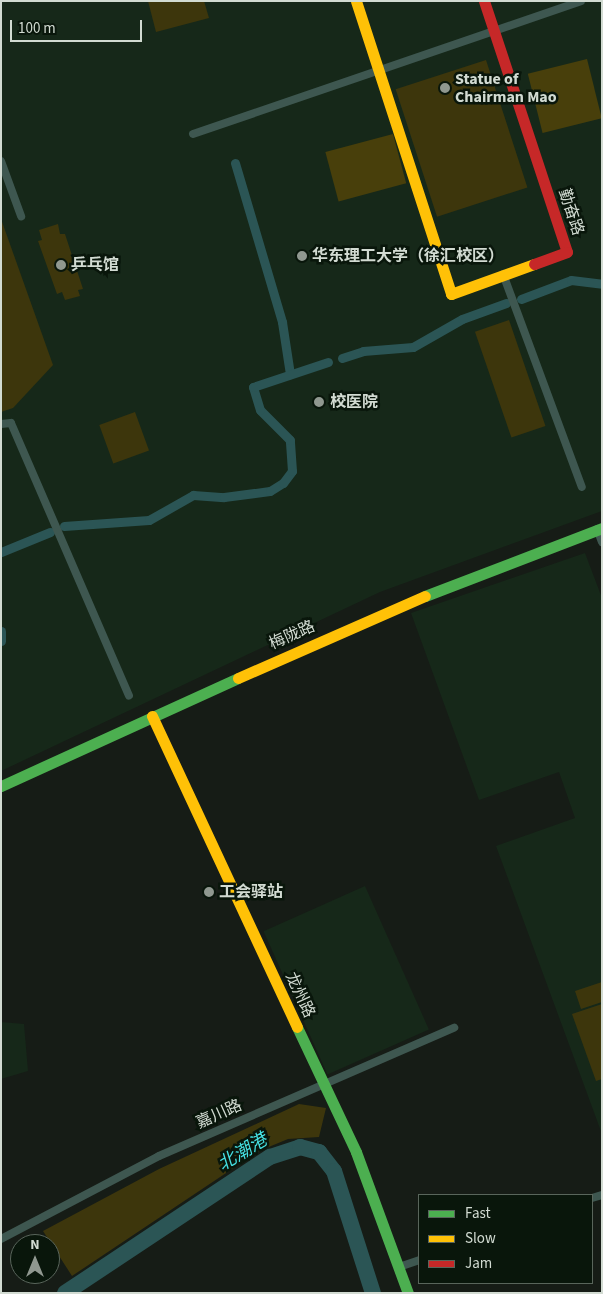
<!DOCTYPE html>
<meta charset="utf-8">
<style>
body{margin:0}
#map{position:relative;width:603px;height:1294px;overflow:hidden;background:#161c16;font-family:"Source Sans 3","Noto Sans SC",sans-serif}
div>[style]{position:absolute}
.built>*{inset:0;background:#162819;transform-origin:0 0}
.green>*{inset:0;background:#3d360c;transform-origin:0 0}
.forest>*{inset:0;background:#483f0b;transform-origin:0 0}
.canal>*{height:9px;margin:-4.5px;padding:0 4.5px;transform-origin:4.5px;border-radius:4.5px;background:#2b5555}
.river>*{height:16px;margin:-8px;padding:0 8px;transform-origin:8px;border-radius:8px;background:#2b5555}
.street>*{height:8px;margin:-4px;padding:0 4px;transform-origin:4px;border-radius:4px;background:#3e5750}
.fast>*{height:11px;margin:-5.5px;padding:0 5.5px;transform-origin:5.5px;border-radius:5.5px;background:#4caf50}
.slow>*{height:11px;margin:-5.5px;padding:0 5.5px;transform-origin:5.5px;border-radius:5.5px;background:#ffc107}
.jam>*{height:11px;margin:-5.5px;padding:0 5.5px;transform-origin:5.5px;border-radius:5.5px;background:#c62828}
.dots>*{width:14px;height:14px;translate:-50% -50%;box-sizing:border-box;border:2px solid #09160b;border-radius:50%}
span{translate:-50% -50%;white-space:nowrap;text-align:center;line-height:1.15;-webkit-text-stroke:5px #09160b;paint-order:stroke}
.poi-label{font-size:16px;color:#d2dbd2;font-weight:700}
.left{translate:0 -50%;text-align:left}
.street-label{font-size:16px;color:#d2dbd2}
.water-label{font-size:18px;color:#45dfe1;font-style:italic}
.frame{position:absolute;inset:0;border:2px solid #d2dbd2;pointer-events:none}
.legend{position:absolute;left:418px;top:1194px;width:175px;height:90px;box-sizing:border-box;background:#09160b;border:1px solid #59655b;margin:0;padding:6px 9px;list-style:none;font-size:15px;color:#d2dbd2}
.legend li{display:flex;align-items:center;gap:10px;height:25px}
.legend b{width:25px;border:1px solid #59655b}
.north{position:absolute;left:10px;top:1234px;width:50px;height:50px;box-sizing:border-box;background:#09160b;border:1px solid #59655b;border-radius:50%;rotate:0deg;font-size:14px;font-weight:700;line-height:20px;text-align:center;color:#d2dbd2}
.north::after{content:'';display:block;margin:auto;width:18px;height:22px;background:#909890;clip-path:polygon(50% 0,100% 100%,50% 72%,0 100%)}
.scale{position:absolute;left:10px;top:20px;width:132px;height:22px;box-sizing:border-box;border:2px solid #d2dbd2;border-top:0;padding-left:6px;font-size:15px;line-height:18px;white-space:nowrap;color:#d2dbd2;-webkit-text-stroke:4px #09160b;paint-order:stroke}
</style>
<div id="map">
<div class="built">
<div style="clip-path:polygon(1px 1px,602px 1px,602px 511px,380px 592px,1px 771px)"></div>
<div style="clip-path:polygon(585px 553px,602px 598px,602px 1134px,496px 846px,575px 818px,559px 772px,479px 800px,411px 613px)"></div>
<div style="left:365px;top:886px;width:157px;height:111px;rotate:66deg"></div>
<div style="clip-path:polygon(1px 1022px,24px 1024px,28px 1071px,1px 1079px)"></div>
</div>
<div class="green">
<div style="clip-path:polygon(148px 1px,204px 1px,209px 18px,156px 32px)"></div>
<div style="left:486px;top:60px;width:134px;height:95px;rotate:72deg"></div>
<div style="clip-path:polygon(1px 219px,53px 365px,13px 408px,1px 412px)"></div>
<div style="clip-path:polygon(58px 224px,60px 234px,65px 234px,83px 289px,78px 290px,80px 296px,65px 300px,62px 292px,57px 294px,38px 241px,42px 240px,39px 230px)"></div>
<div style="left:509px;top:320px;width:112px;height:36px;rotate:71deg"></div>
<div style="left:135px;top:412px;width:41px;height:38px;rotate:70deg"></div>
<div style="clip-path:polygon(602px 982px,602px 1002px,581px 1009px,575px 991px)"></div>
<div style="clip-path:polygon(602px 1004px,602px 1079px,596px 1081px,572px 1014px)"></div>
<div style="clip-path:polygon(299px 1104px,326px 1108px,319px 1137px,288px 1139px,259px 1151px,72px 1276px,43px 1231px,159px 1169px)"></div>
</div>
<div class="forest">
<div style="left:587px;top:59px;width:61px;height:61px;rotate:76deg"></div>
<div style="left:393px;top:134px;width:51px;height:70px;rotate:75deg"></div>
</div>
<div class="canal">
<div style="left:235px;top:163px;width:166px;rotate:73.5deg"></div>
<div style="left:282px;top:322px;width:53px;rotate:81.3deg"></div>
<div style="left:521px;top:299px;width:53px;rotate:-20.8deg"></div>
<div style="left:571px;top:280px;width:31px;rotate:7deg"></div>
<div style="left:342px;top:358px;width:22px;rotate:-18deg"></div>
<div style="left:363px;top:351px;width:50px;rotate:-4.6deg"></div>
<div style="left:413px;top:347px;width:56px;rotate:-29.7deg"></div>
<div style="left:462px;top:319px;width:47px;rotate:-20deg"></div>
<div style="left:64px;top:526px;width:85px;rotate:-4deg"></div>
<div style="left:149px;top:520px;width:51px;rotate:-29.6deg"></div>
<div style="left:193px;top:495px;width:31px;rotate:4deg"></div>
<div style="left:224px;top:497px;width:46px;rotate:-7.4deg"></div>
<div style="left:270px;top:491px;width:15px;rotate:-32deg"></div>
<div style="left:283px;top:483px;width:15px;rotate:-53deg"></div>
<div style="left:292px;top:471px;width:31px;rotate:-94deg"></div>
<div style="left:290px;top:440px;width:42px;rotate:-135deg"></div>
<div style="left:260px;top:410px;width:24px;rotate:-107deg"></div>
<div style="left:253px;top:387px;width:79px;rotate:-18.4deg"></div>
<div style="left:1px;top:552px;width:53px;rotate:-22.2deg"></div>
<div style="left:1px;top:631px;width:10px;rotate:90deg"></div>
</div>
<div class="river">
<div style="left:65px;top:1293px;width:246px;rotate:-33.6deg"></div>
<div style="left:270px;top:1157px;width:32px;rotate:-18deg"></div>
<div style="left:300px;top:1147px;width:20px;rotate:15deg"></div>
<div style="left:319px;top:1152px;width:24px;rotate:52deg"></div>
<div style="left:334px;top:1171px;width:128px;rotate:72.3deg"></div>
</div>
<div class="street">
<div style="left:193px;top:134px;width:410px;rotate:-18.9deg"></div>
<div style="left:1px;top:161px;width:59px;rotate:70deg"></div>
<div style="left:503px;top:274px;width:227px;rotate:69.7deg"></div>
<div style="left:1px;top:424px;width:10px;rotate:-6deg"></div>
<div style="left:11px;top:423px;width:297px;rotate:66.6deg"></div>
<div style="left:597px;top:529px;width:14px;rotate:69deg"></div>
<div style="left:592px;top:1198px;width:10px;rotate:-17deg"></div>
<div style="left:1px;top:1239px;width:178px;rotate:-27.7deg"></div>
<div style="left:159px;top:1156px;width:322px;rotate:-23.5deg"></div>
<div style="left:399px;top:1267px;width:21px;rotate:-19deg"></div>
</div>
<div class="fast">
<div style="left:425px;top:596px;width:190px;rotate:-21deg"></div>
<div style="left:1px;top:786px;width:260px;rotate:-24.5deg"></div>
<div style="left:297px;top:1027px;width:138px;rotate:64.7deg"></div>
<div style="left:356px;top:1152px;width:150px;rotate:69.8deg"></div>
</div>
<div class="slow">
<div style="left:356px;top:1px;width:308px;rotate:72deg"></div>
<div style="left:451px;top:294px;width:88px;rotate:-19.9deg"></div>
<div style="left:238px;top:678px;width:204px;rotate:-23.7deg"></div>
<div style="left:152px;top:716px;width:343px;rotate:65deg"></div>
</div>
<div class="jam">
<div style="left:484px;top:1px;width:264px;rotate:71.7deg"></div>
<div style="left:567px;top:252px;width:35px;rotate:160deg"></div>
</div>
<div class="dots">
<div style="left:445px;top:88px;background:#909890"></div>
<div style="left:302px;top:256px;background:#909890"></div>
<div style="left:61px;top:265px;background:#909890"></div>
<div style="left:319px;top:402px;background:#909890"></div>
<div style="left:209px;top:892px;background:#909890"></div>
</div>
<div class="poi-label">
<span class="left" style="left:455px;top:88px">Statue of<br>Chairman Mao</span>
<span class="left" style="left:312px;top:256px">华东理工大学（徐汇校区）</span>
<span class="left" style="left:71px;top:265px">乒乓馆</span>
<span class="left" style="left:330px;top:402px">校医院</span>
<span class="left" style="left:219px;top:892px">工会驿站</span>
</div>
<div class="street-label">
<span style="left:571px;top:212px;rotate:72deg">勤奋路</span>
<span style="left:292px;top:635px;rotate:-24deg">梅陇路</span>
<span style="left:300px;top:995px;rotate:65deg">龙州路</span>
<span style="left:219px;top:1114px;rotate:-24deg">嘉川路</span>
</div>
<div class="water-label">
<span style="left:243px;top:1153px;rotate:-31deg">北潮港</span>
</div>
<div class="frame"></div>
<ul class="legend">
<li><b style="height:6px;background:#4caf50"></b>Fast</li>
<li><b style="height:6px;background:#ffc107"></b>Slow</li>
<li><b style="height:6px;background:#c62828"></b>Jam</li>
</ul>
<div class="north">N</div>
<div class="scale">100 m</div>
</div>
